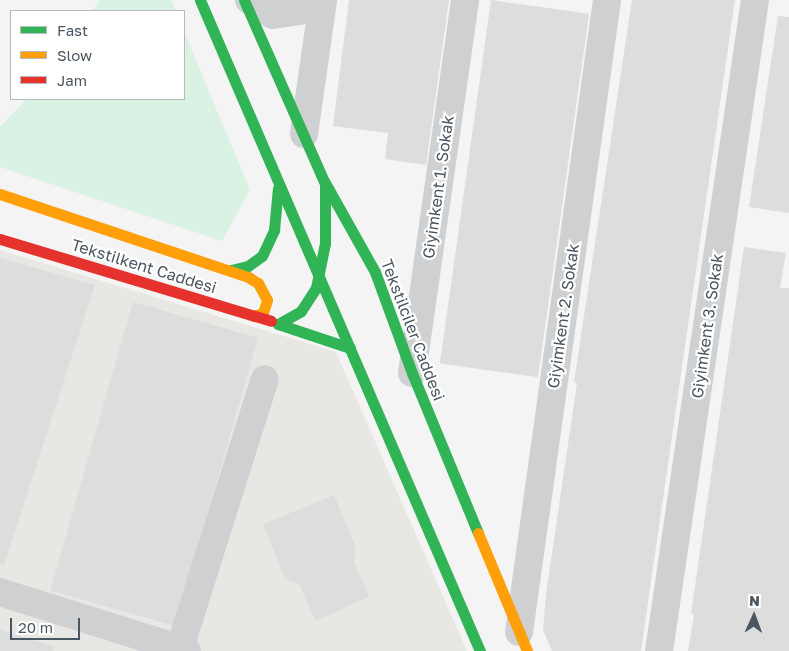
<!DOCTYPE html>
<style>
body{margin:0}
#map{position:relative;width:789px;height:651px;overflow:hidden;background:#f4f4f4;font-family:"Golos Text",sans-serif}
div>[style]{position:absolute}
.commercial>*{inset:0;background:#e8e7e3}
.green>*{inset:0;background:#d9f2e3}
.building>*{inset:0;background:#ddddde;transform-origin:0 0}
.street>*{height:28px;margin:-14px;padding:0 14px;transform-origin:14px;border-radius:14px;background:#ced0d2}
.fast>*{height:11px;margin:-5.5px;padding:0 5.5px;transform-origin:5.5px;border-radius:5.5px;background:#30b455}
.slow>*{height:11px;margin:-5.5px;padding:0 5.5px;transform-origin:5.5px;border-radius:5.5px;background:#ff9f0a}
.jam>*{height:11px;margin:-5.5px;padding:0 5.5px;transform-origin:5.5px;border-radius:5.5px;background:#e5322d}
span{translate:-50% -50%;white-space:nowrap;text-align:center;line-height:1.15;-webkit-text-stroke:4.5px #fff;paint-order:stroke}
.street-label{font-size:16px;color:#4a5661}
.legend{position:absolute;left:10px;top:10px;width:175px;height:90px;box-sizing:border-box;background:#fff;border:1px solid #b7bbc0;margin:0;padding:6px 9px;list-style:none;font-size:15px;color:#4a5661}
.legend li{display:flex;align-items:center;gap:10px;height:25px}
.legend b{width:25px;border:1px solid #b7bbc0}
.north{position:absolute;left:729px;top:591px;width:50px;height:50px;-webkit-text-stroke:4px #fff;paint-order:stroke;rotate:2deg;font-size:14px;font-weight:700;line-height:20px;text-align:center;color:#4a5661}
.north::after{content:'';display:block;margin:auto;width:18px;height:22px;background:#4a5661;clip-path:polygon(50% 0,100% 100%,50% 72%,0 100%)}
.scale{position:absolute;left:10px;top:618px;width:70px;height:22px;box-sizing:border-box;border:2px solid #4a5661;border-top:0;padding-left:6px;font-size:15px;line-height:18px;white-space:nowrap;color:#4a5661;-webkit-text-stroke:4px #fff;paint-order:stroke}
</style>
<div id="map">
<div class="commercial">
<div style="clip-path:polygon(0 250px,336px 352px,467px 651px,0 651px)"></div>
</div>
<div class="green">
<div style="clip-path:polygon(100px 0,171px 0,176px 11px,92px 11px)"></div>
<div style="clip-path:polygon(184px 31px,250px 190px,222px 241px,0 167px,0 127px,26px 99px,184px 99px)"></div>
</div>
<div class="building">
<div style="clip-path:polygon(349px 0,449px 0,426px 165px,385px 159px,388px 133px,333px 126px)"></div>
<div style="left:491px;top:0;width:99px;height:367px;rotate:8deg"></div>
<div style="clip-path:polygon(632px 0,735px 0,641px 651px,552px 651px,543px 630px,546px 594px,577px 383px,574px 382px)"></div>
<div style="clip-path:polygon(778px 16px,789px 17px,789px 213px,749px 207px)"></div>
<div style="clip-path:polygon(744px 247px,786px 253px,780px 288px,789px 288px,789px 651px,688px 651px,694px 614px,691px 614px)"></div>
<div style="clip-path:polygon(0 258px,95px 285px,4px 565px,0 564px)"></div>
<div style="left:133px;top:302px;width:130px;height:300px;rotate:16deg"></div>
<div style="clip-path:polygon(334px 495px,356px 548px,354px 561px,369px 597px,315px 621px,299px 584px,285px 579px,263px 524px)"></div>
<div style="clip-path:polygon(0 630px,53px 646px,53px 651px,0 651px)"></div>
</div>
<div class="street">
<div style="left:249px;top:0;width:28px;rotate:32deg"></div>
<div style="left:273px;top:15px;width:30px;rotate:-9deg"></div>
<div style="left:303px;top:10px;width:12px;rotate:-55deg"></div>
<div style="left:304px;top:134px;width:135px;rotate:-81.9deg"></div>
<div style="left:412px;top:373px;width:377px;rotate:-81.9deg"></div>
<div style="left:0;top:592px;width:196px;rotate:17.5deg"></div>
<div style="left:519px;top:632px;width:638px;rotate:-82.07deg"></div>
<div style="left:179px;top:651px;width:285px;rotate:-72.5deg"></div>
<div style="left:659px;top:651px;width:658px;rotate:-81.61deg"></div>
</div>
<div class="fast">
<div style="left:200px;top:0;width:709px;rotate:66.73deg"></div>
<div style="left:244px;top:0;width:198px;rotate:66.2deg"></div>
<div style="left:324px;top:181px;width:104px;rotate:60.7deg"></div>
<div style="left:375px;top:272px;width:108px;rotate:69.9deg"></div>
<div style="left:412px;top:373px;width:173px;rotate:67.6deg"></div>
<div style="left:231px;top:270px;width:17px;rotate:-13deg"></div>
<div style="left:248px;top:266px;width:17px;rotate:-36deg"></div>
<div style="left:262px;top:256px;width:29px;rotate:-65deg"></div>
<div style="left:274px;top:230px;width:42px;rotate:-84.6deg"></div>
<div style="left:278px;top:324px;width:26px;rotate:-29deg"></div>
<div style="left:301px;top:311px;width:27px;rotate:-57deg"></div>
<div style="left:316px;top:288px;width:46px;rotate:-78.7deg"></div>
<div style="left:325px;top:243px;width:56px;rotate:-90deg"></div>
<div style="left:278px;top:324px;width:76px;rotate:18.4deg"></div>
</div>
<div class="slow">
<div style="left:0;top:194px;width:262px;rotate:18.5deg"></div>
<div style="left:248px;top:277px;width:12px;rotate:31deg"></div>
<div style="left:258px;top:283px;width:19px;rotate:62deg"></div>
<div style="left:267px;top:300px;width:14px;rotate:107deg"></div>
<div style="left:263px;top:313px;width:10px;rotate:163deg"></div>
<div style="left:478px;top:533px;width:128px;rotate:67.4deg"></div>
</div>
<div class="jam">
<div style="left:0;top:239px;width:283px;rotate:16.8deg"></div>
</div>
<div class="street-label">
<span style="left:438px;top:187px;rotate:-82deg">Giyimkent 1. Sokak</span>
<span style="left:144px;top:266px;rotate:17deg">Tekstilkent Caddesi</span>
<span style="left:563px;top:316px;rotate:-82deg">Giyimkent 2. Sokak</span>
<span style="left:707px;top:326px;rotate:-82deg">Giyimkent 3. Sokak</span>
<span style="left:413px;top:330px;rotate:69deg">Tekstilciler Caddesi</span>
</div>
<ul class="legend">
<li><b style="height:6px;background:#30b455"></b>Fast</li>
<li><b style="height:6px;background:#ff9f0a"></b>Slow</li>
<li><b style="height:6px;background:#e5322d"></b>Jam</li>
</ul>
<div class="north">N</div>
<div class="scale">20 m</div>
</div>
